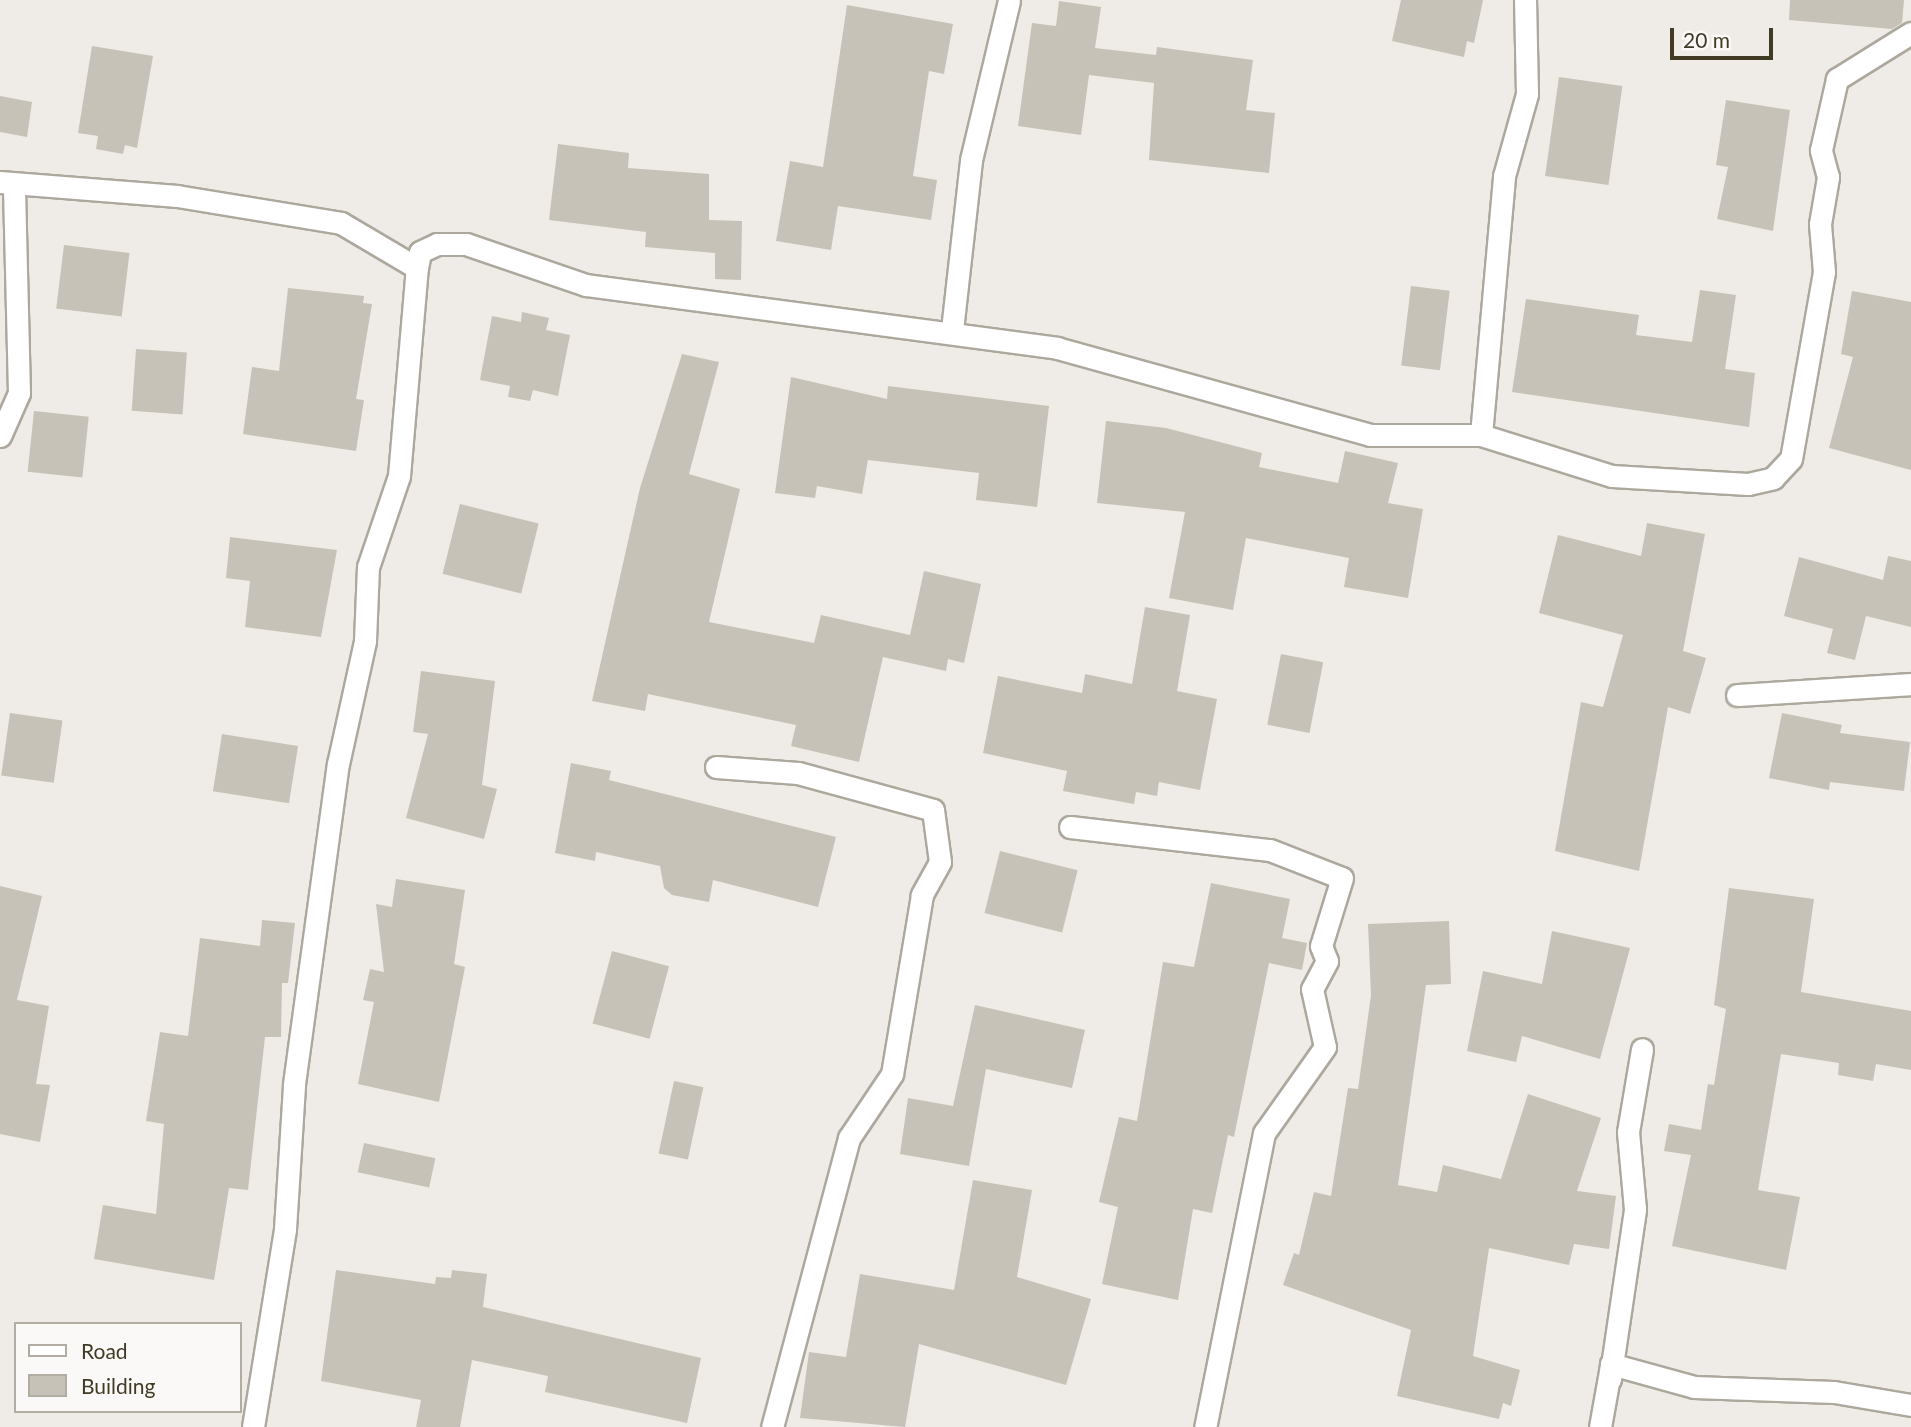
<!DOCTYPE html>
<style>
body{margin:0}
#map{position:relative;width:1911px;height:1427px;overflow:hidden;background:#efebe6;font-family:Lato,sans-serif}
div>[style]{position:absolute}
.building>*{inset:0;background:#c7c2b8;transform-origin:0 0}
.roads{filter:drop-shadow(2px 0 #ada89d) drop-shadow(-2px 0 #ada89d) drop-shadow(0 2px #ada89d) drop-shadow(0 -2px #ada89d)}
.street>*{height:21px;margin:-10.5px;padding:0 10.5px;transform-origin:10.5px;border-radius:10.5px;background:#fff}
span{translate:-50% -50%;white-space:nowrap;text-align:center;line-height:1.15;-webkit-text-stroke:5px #fbf9f7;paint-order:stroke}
.legend{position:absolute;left:14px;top:1322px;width:228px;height:91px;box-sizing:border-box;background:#fbf9f7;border:2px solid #b1ada3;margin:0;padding:9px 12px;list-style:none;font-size:21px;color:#413b25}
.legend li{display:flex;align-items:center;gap:14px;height:35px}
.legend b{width:35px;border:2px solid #b1ada3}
.scale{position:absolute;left:1670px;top:28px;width:103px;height:32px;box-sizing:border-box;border:4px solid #413b25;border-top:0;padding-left:9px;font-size:21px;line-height:24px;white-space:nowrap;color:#413b25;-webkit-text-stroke:5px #fbf9f7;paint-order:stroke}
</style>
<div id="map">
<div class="building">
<div style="clip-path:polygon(1401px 0,1483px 0,1474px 43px,1467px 41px,1464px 57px,1392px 41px)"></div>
<div style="clip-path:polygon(1790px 0,1904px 0,1902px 23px,1892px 29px,1789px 20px)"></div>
<div style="clip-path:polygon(1059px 1px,1101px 7px,1095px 48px,1156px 55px,1157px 47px,1253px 60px,1246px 110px,1275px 113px,1269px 173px,1149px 160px,1154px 83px,1089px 75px,1081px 135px,1018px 126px,1032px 23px,1056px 26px)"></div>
<div style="clip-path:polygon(847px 5px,953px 24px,944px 74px,929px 71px,913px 176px,937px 180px,931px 220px,838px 206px,831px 250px,776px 241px,790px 161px,823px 167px)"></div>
<div style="clip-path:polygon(92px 46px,153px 56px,137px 148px,125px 145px,123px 154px,96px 149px,98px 136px,78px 133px)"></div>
<div style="left:1559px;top:77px;width:64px;height:100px;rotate:8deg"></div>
<div style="clip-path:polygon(0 96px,32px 102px,27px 137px,0 132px)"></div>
<div style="clip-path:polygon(1726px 100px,1790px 110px,1773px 231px,1717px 219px,1728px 167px,1716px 165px)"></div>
<div style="clip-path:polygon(558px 144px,629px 153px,628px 168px,709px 174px,709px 220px,742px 221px,741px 280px,715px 279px,715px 253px,645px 247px,646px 232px,549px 220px)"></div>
<div style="left:64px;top:245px;width:66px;height:64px;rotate:7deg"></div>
<div style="left:1411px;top:286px;width:39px;height:80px;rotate:7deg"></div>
<div style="clip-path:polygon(288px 288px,364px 296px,363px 303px,372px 304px,356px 399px,364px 400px,356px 451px,243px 434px,252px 367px,279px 371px)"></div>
<div style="clip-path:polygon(1700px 290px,1736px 295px,1725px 369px,1755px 373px,1749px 427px,1512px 392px,1526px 299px,1639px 315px,1636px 335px,1692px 342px)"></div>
<div style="clip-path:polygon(1852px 291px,1911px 302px,1911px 470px,1829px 448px,1853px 357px,1841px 354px)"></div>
<div style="clip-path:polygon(522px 312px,549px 318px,546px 330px,570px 335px,558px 396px,533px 390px,530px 401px,508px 397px,510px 386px,480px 380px,492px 316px,521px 322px)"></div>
<div style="left:136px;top:349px;width:51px;height:62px;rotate:4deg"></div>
<div style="clip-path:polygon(682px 354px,719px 362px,689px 474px,740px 489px,709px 622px,814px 643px,821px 615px,910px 635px,924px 571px,981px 584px,964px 663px,948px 659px,946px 671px,883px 657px,859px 762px,791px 746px,796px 725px,648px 694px,645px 711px,592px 701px,640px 488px)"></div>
<div style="clip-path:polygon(791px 377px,887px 399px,888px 386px,1049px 406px,1037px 507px,976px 500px,979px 473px,868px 460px,862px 494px,817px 486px,815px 498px,775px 493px)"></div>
<div style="left:34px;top:411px;width:55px;height:61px;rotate:6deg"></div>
<div style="clip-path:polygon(1106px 421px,1166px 428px,1262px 453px,1259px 467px,1338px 483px,1345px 451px,1398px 463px,1388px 503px,1423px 509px,1408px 598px,1344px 587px,1349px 558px,1246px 538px,1233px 610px,1169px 598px,1185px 512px,1097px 503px)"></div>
<div style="left:460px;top:504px;width:81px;height:72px;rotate:14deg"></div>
<div style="clip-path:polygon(1647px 523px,1705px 534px,1683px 651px,1706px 658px,1690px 714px,1668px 707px,1639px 871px,1555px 851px,1581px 702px,1603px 707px,1623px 635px,1539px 613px,1558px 535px,1641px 556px)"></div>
<div style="clip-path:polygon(230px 537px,337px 550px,321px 637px,245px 627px,250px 581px,226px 578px)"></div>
<div style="clip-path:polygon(1888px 556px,1911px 561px,1911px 627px,1866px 616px,1855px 660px,1827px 653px,1833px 629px,1784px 616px,1799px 557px,1883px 580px)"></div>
<div style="clip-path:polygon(1145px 607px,1190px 615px,1177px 691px,1217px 699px,1200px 790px,1159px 782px,1157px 796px,1136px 792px,1134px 804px,1063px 791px,1067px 771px,983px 753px,998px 676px,1082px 693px,1085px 674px,1132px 684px)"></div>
<div style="left:1281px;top:654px;width:43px;height:72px;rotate:11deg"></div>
<div style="clip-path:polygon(421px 671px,495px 681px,482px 785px,497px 789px,484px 839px,406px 818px,428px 734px,413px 732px)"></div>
<div style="left:10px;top:713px;width:53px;height:63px;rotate:8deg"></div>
<div style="clip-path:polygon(1782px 713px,1842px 725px,1840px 733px,1910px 742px,1904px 791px,1830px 782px,1829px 790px,1769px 778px)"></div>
<div style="left:222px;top:734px;width:77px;height:58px;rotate:9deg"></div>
<div style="clip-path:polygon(571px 763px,611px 771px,609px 780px,836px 837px,818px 907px,713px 880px,709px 902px,672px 895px,664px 888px,660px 866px,596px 852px,595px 861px,555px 853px)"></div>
<div style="left:1000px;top:851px;width:80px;height:64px;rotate:14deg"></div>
<div style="clip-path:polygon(396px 879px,465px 890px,454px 964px,465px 967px,439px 1102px,358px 1084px,374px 1002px,363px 1000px,370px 969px,384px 972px,376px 904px,392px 907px)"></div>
<div style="clip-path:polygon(1211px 883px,1290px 899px,1282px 938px,1307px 943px,1302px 970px,1269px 963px,1234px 1137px,1228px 1135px,1212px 1213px,1193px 1209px,1178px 1300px,1102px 1284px,1118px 1207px,1099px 1202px,1119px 1117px,1137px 1121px,1163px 962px,1194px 967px)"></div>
<div style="clip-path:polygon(0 886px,42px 896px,17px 1000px,49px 1006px,36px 1084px,50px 1085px,40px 1142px,0 1134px)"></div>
<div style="clip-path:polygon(1729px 888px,1814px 899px,1801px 992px,1911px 1011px,1911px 1070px,1876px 1064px,1873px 1081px,1838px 1075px,1839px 1063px,1781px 1054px,1758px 1190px,1800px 1197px,1786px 1270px,1672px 1246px,1691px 1155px,1664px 1151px,1669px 1124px,1701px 1130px,1708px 1084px,1714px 1085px,1726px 1009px,1714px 1005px)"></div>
<div style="clip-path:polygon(262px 920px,295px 923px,288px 983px,282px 983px,281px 1037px,265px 1037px,248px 1190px,229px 1188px,214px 1280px,94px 1259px,103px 1205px,156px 1214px,164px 1124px,146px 1121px,160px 1032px,188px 1036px,200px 938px,260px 946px)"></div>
<div style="clip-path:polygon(1449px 921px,1451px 984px,1426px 985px,1398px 1185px,1437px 1192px,1443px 1165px,1501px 1179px,1528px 1094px,1601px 1118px,1577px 1191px,1616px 1196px,1609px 1249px,1574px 1244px,1569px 1265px,1489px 1248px,1473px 1356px,1520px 1370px,1511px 1406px,1503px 1403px,1499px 1419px,1397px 1396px,1411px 1330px,1283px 1285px,1294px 1253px,1299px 1255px,1314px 1192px,1331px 1196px,1348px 1088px,1358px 1089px,1371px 995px,1368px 924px)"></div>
<div style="clip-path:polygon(1552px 931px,1630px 948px,1600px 1059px,1522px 1036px,1516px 1062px,1467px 1051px,1483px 971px,1542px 984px)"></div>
<div style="left:612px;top:951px;width:59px;height:75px;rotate:15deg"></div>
<div style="clip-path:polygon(975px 1005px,1085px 1030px,1072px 1088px,986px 1069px,969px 1166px,900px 1154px,908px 1098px,953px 1106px)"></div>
<div style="left:674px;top:1081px;width:30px;height:74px;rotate:12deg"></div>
<div style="left:364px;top:1143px;width:73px;height:30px;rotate:12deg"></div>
<div style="clip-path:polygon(973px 1180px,1032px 1190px,1017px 1277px,1091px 1299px,1066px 1385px,919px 1344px,905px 1427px,800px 1418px,809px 1352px,846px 1357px,860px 1274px,954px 1290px)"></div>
<div style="clip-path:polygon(336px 1270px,435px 1284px,436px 1277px,451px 1278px,452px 1270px,487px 1274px,483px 1307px,701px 1358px,687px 1423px,545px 1392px,548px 1376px,472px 1360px,460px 1427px,416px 1427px,421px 1400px,321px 1381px)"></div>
</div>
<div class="roads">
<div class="street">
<div style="left:0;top:182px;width:178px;rotate:4.5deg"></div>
<div style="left:177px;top:196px;width:166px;rotate:9.3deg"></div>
<div style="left:341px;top:223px;width:88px;rotate:30.6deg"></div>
<div style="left:417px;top:268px;width:16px;rotate:-79deg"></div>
<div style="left:420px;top:252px;width:19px;rotate:-25deg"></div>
<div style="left:437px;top:244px;width:29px"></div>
<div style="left:466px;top:244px;width:127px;rotate:18.9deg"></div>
<div style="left:586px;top:285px;width:475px;rotate:7.6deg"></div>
<div style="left:1057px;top:348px;width:325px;rotate:15.5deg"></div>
<div style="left:1370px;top:435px;width:111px"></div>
<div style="left:1481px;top:435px;width:137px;rotate:17.4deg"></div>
<div style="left:1612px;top:476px;width:136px;rotate:3.4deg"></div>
<div style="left:1748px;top:484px;width:26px;rotate:-13deg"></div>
<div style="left:1773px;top:478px;width:26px;rotate:-47deg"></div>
<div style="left:1791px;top:459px;width:190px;rotate:-80deg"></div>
<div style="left:1824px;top:272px;width:48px;rotate:-94.8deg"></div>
<div style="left:1820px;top:224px;width:48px;rotate:-80.3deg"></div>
<div style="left:1828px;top:177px;width:28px;rotate:-105deg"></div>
<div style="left:1821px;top:150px;width:73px;rotate:-77.3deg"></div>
<div style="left:1837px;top:79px;width:87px;rotate:-31.9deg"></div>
<div style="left:952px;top:330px;width:171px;rotate:-83.6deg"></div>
<div style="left:971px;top:160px;width:164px;rotate:-76.6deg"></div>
<div style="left:1481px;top:435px;width:260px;rotate:-84.9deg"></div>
<div style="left:1504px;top:176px;width:85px;rotate:-74.3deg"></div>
<div style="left:1527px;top:94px;width:94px;rotate:-91.2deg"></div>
<div style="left:0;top:436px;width:47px;rotate:-66.2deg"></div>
<div style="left:19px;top:393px;width:206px;rotate:-91.4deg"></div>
<div style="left:1737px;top:695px;width:174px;rotate:-3.6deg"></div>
<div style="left:716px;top:767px;width:82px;rotate:4.2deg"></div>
<div style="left:798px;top:773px;width:140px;rotate:15.3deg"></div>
<div style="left:933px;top:810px;width:52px;rotate:82.3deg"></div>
<div style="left:940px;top:862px;width:38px;rotate:119deg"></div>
<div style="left:922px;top:895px;width:181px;rotate:99.5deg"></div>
<div style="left:892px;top:1074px;width:77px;rotate:123.9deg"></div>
<div style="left:849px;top:1138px;width:299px;rotate:104.9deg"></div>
<div style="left:1070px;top:827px;width:201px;rotate:6.6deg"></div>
<div style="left:1270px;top:850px;width:77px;rotate:21.3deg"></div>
<div style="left:1342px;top:878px;width:71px;rotate:107.2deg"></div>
<div style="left:1321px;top:946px;width:16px;rotate:68deg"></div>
<div style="left:1327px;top:961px;width:32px;rotate:118deg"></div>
<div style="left:1312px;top:989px;width:59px;rotate:77.4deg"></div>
<div style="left:1325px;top:1047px;width:105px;rotate:125.3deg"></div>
<div style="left:1264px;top:1133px;width:300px;rotate:101.3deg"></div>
<div style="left:1611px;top:1364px;width:15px;rotate:94deg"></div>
<div style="left:1610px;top:1379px;width:172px;rotate:-81.6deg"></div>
<div style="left:1635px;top:1209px;width:77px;rotate:-95.2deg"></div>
<div style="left:1628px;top:1132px;width:84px;rotate:-80.4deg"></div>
<div style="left:1611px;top:1364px;width:86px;rotate:15.5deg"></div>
<div style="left:1694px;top:1387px;width:140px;rotate:2deg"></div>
<div style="left:1834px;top:1392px;width:78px;rotate:9.6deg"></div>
<div style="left:253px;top:1427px;width:201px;rotate:-80.8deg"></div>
<div style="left:285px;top:1229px;width:145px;rotate:-86.4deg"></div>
<div style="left:294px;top:1084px;width:323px;rotate:-82.2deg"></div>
<div style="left:338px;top:764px;width:126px;rotate:-77.6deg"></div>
<div style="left:365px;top:641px;width:74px;rotate:-87.7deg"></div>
<div style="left:368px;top:567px;width:96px;rotate:-71.2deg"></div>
<div style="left:399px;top:476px;width:209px;rotate:-85.1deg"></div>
<div style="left:1600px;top:1427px;width:62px;rotate:-79.8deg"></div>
</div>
</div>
<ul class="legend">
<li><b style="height:9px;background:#fff"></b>Road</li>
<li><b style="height:19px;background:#c7c2b8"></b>Building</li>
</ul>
<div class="scale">20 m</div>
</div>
